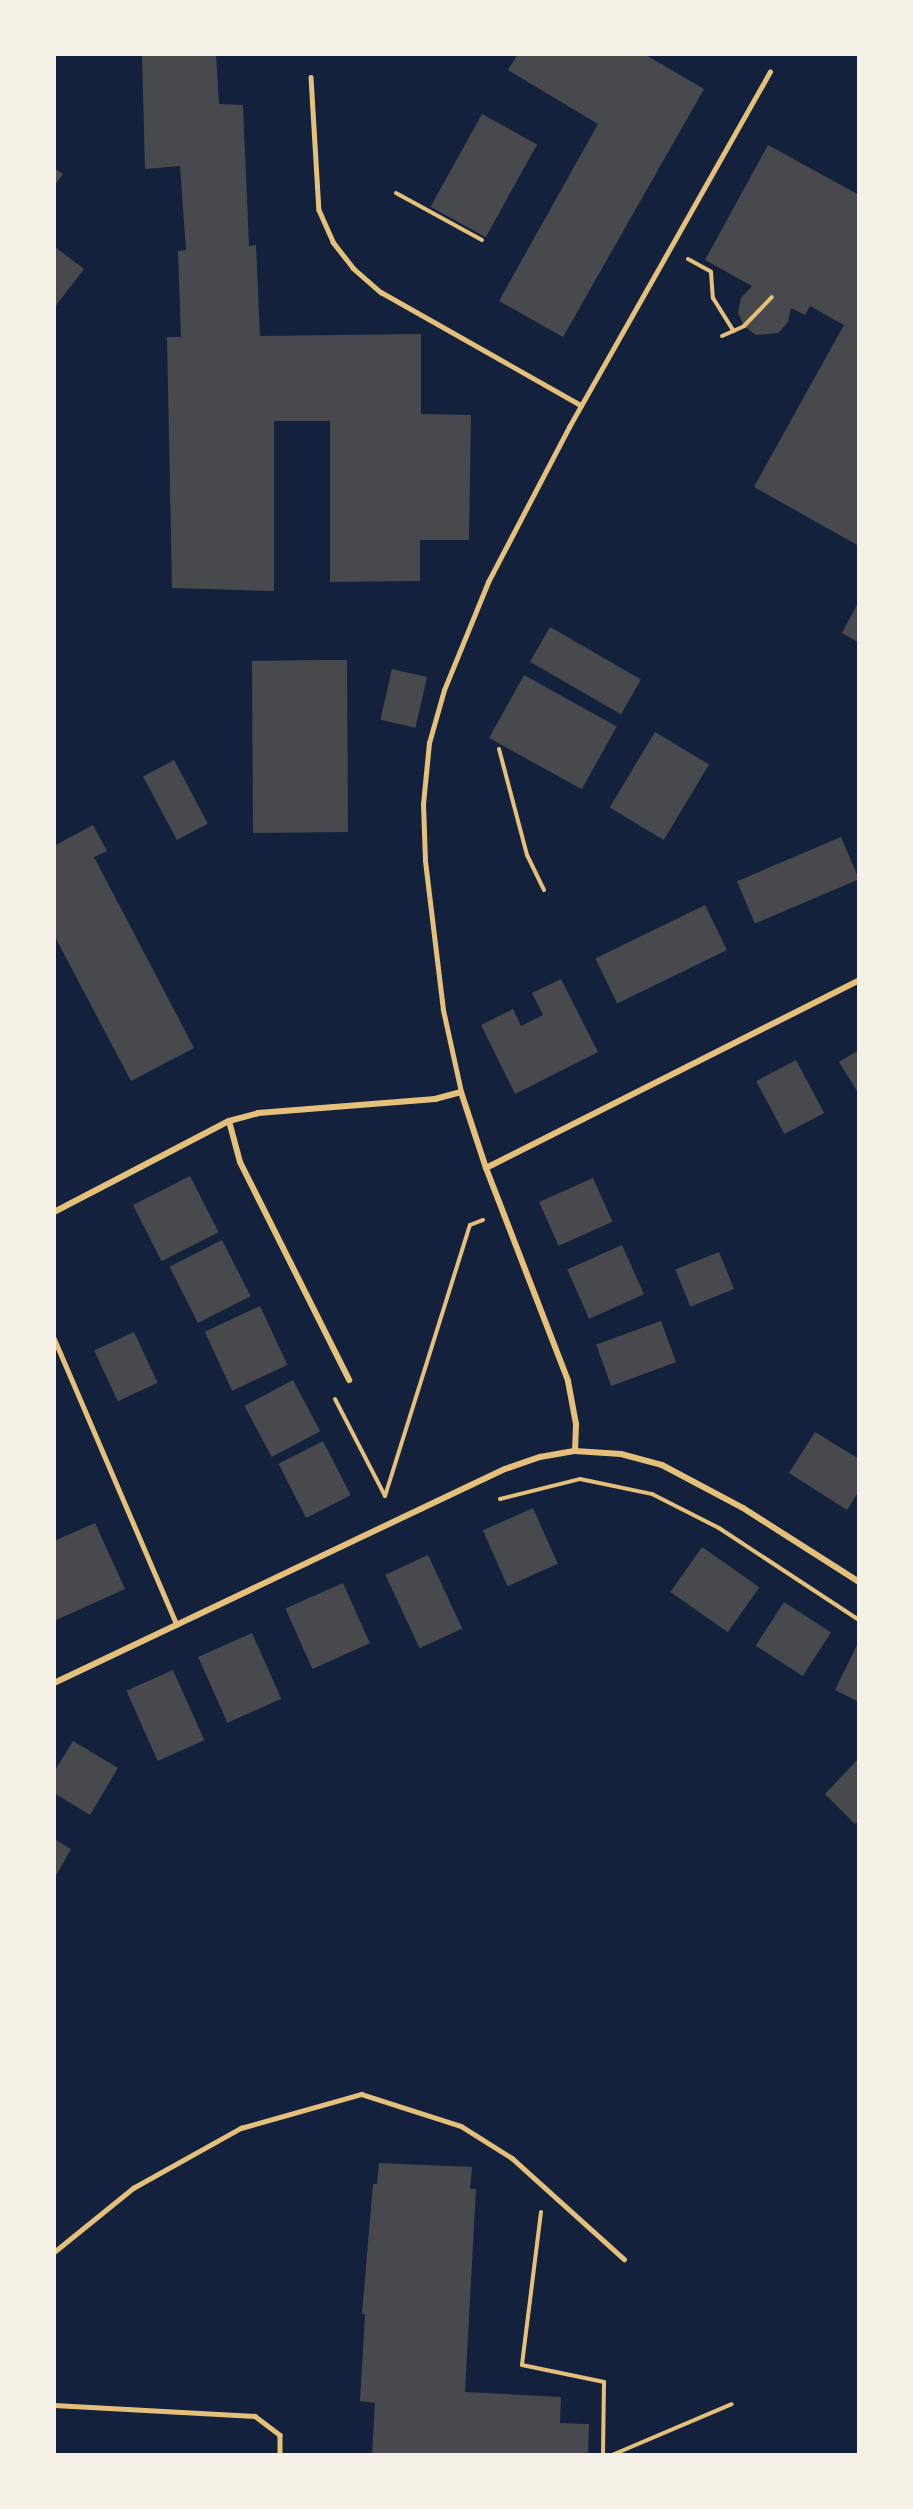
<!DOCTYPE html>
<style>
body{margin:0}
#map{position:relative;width:913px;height:2509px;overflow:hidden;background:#14213d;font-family:"Work Sans",sans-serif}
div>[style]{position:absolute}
.building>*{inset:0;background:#48494c;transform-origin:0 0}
.path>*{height:4px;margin:-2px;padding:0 2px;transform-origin:2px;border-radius:2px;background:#e5c07b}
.service>*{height:4.5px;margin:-2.25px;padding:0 2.25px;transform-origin:2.25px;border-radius:2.25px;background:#e5c07b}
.minor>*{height:6px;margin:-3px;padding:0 3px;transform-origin:3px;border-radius:3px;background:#e5c07b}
span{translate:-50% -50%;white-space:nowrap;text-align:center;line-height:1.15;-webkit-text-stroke:5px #f6f1e7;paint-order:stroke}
.frame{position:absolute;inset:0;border:56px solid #f6f1e7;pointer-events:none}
</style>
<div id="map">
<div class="building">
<div style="clip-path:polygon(142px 54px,216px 54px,219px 104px,243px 105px,249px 246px,256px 245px,260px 336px,421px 334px,421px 414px,471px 415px,469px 540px,420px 540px,420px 581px,330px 582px,330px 421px,274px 421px,274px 591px,172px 588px,167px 337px,181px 337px,178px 251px,186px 250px,180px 166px,145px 169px)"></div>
<div style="clip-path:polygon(518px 54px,644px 54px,704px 89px,563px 337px,499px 301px,598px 124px,508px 70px)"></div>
<div style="left:482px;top:114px;width:63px;height:106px;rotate:29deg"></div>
<div style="clip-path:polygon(768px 145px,859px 195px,859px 546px,754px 487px,844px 325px,810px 306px,805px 315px,791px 308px,788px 322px,778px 333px,756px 335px,744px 326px,738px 313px,741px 298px,752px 286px,705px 260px)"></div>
<div style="clip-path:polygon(54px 168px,63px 174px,54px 186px)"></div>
<div style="clip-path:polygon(54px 246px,84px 269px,54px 308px)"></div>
<div style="clip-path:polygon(859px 601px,859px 643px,842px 633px)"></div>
<div style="left:550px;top:627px;width:105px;height:40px;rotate:30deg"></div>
<div style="clip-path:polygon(315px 660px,347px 660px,348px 832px,253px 833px,252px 661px)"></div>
<div style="left:392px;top:669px;width:36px;height:52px;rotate:13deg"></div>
<div style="left:524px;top:675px;width:106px;height:72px;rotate:29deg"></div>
<div style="left:655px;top:732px;width:63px;height:88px;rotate:31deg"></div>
<div style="left:174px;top:760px;width:72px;height:35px;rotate:62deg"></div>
<div style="clip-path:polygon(93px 825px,107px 851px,94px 857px,194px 1048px,131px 1081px,54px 935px,54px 846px)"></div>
<div style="left:841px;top:837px;width:46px;height:113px;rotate:67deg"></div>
<div style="left:705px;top:905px;width:50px;height:122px;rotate:64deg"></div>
<div style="clip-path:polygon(561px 979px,598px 1052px,515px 1094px,481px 1025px,513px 1009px,521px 1026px,543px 1015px,532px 993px)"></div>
<div style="clip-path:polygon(859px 1050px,859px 1094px,839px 1062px)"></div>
<div style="left:796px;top:1060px;width:60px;height:45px;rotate:62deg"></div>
<div style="left:190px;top:1176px;width:63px;height:64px;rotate:63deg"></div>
<div style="left:593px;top:1178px;width:48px;height:59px;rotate:66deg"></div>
<div style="left:222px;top:1240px;width:63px;height:59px;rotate:63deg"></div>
<div style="left:622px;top:1245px;width:54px;height:60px;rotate:66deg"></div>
<div style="left:719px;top:1252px;width:40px;height:47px;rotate:68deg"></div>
<div style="left:260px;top:1306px;width:65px;height:61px;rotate:65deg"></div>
<div style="left:661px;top:1321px;width:44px;height:69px;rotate:70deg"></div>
<div style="left:134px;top:1332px;width:56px;height:44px;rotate:65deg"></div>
<div style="left:293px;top:1380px;width:58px;height:55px;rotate:62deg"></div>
<div style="clip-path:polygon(815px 1432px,859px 1459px,859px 1491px,847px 1510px,789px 1473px)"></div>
<div style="left:323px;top:1441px;width:61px;height:50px;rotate:63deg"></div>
<div style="left:533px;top:1508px;width:61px;height:55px;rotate:66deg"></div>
<div style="clip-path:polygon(95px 1523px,125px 1589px,54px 1621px,54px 1541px)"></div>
<div style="left:702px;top:1547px;width:70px;height:55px;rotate:35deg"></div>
<div style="left:428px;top:1555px;width:81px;height:47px;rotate:65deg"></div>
<div style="left:343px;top:1583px;width:66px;height:63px;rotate:66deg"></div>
<div style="left:784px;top:1602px;width:56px;height:52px;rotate:33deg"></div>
<div style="left:252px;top:1633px;width:72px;height:59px;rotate:66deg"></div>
<div style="clip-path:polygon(859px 1641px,859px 1702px,835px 1690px)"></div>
<div style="left:173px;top:1670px;width:77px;height:51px;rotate:66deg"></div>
<div style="clip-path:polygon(73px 1741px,118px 1768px,90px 1815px,54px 1793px,54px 1772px)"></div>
<div style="clip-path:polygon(859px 1758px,859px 1820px,855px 1824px,825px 1794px)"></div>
<div style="clip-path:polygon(54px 1839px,71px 1849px,54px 1879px)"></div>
<div style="clip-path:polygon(379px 2163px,472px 2167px,470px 2189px,476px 2189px,465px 2392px,561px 2397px,560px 2423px,589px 2424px,588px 2455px,372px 2455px,375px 2403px,360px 2401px,365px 2314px,362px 2314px,373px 2184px,377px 2184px)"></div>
</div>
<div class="path">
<div style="left:396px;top:193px;width:98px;rotate:28.7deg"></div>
<div style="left:688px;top:259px;width:26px;rotate:29deg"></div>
<div style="left:711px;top:272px;width:26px;rotate:86deg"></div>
<div style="left:713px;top:298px;width:39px;rotate:58deg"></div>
<div style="left:722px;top:336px;width:24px;rotate:-24deg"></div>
<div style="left:744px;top:326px;width:40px;rotate:-46deg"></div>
<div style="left:499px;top:749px;width:110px;rotate:75.2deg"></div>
<div style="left:527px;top:855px;width:39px;rotate:64deg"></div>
<div style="left:335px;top:1399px;width:109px;rotate:62.7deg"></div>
<div style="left:385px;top:1496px;width:284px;rotate:-72.6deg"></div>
<div style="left:470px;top:1225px;width:14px;rotate:-21deg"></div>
<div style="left:500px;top:1499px;width:82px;rotate:-14deg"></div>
<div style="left:580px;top:1479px;width:74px;rotate:11.8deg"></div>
<div style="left:652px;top:1494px;width:75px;rotate:26.9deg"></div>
<div style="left:719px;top:1528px;width:168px;rotate:33.3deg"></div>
<div style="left:541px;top:2212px;width:154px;rotate:97.1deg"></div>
<div style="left:522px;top:2365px;width:84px;rotate:11.7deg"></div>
<div style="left:604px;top:2382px;width:73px;rotate:90.8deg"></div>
<div style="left:612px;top:2455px;width:130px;rotate:-23deg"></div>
</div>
<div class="service">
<div style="left:311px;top:77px;width:133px;rotate:86.6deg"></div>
<div style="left:319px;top:210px;width:35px;rotate:66deg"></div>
<div style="left:333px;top:242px;width:33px;rotate:52deg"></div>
<div style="left:353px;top:268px;width:37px;rotate:41deg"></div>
<div style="left:381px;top:292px;width:230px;rotate:29.5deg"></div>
<div style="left:461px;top:1092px;width:84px;rotate:-102.4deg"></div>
<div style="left:443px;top:1010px;width:150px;rotate:-96.9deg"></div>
<div style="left:425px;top:861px;width:57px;rotate:-92deg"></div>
<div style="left:423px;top:804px;width:61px;rotate:-84.4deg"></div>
<div style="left:429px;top:743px;width:55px;rotate:-74.2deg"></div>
<div style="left:444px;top:690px;width:117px;rotate:-67.8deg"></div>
<div style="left:488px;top:582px;width:175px;rotate:-62.4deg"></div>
<div style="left:569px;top:427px;width:408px;rotate:-60.5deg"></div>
<div style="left:54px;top:1338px;width:312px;rotate:66.8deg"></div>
<div style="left:54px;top:2252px;width:102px;rotate:-39deg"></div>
<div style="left:133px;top:2188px;width:124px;rotate:-29.1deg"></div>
<div style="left:241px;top:2128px;width:125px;rotate:-15.8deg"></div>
<div style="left:361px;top:2094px;width:105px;rotate:17.7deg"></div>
<div style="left:461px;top:2126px;width:60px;rotate:32.1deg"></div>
<div style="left:512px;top:2158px;width:151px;rotate:42deg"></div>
<div style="left:54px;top:2405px;width:201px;rotate:3.1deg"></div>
<div style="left:255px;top:2416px;width:31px;rotate:37deg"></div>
<div style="left:280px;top:2435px;width:20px;rotate:90deg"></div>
</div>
<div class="minor">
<div style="left:229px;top:1121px;width:42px;rotate:75deg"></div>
<div style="left:240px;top:1162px;width:244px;rotate:63.4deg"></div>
<div style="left:486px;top:1168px;width:418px;rotate:-26.7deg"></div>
<div style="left:54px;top:1212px;width:197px;rotate:-27.5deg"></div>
<div style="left:229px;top:1121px;width:30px;rotate:-15deg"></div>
<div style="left:258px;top:1113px;width:178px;rotate:-4.5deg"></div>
<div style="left:435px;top:1099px;width:27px;rotate:-15deg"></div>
<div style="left:461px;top:1092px;width:80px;rotate:71.8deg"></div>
<div style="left:486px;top:1168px;width:228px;rotate:68.9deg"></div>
<div style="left:568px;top:1381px;width:44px;rotate:79.5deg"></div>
<div style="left:576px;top:1424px;width:27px;rotate:92deg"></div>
<div style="left:54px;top:1683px;width:499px;rotate:-25.4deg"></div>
<div style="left:505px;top:1469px;width:37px;rotate:-19deg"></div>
<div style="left:540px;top:1457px;width:36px;rotate:-10deg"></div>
<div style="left:575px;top:1451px;width:46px;rotate:3.7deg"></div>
<div style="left:621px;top:1454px;width:42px;rotate:15deg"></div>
<div style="left:662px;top:1465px;width:92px;rotate:28deg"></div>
<div style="left:743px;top:1508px;width:138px;rotate:32.5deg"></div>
</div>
<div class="frame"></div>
</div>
